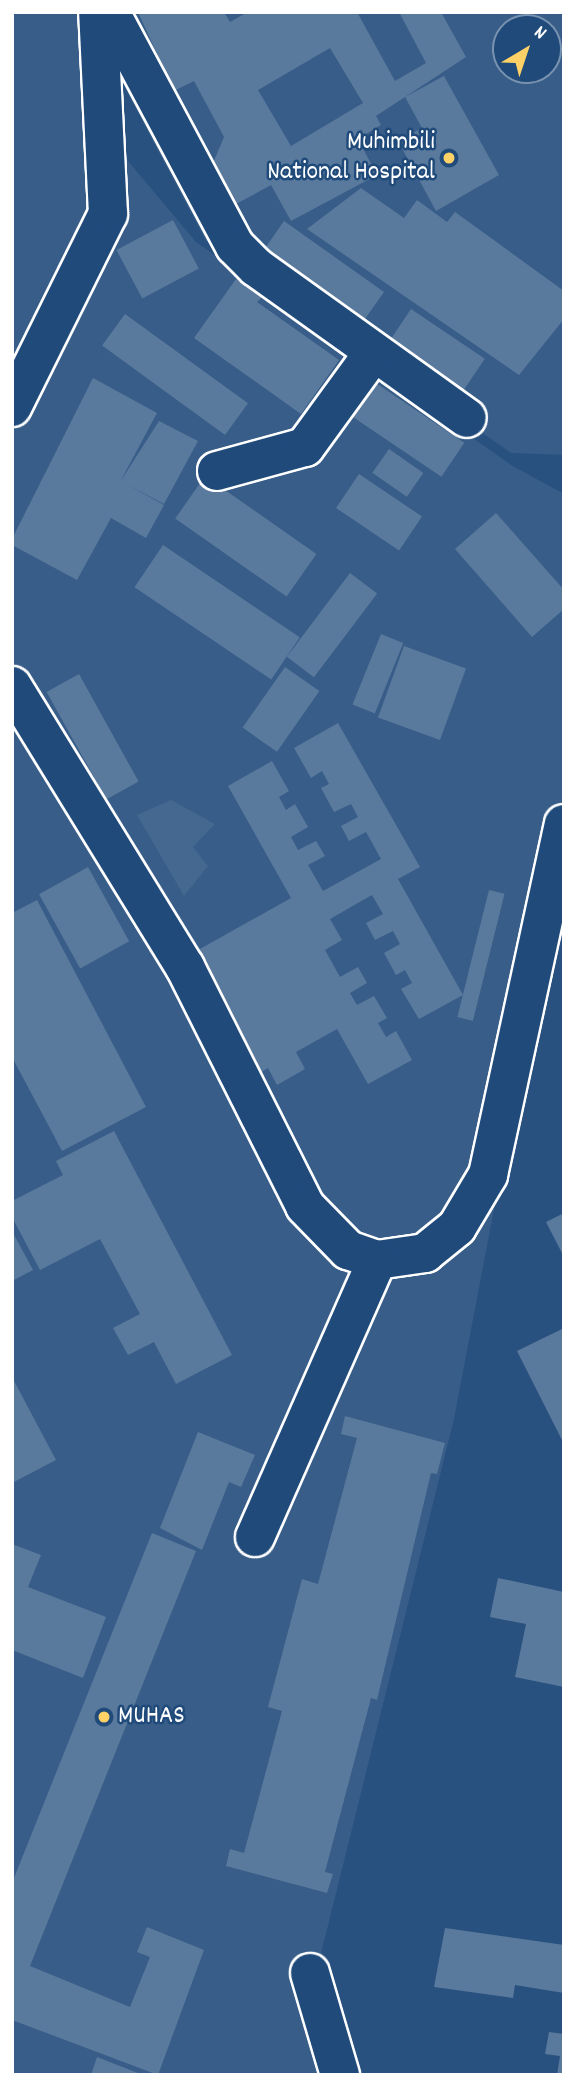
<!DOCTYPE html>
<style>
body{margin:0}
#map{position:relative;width:576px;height:2087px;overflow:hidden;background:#28517f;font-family:Dekko,sans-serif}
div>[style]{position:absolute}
.built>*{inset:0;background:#375d88}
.green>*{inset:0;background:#446890}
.building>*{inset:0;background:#5a7a9d;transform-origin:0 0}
.roads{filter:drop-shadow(2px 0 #fff) drop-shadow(-2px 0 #fff) drop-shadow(0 2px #fff) drop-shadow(0 -2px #fff)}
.minor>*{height:38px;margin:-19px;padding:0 19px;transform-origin:19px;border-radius:19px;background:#1f4a7a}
.dots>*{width:19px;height:19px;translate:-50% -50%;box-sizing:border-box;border:4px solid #1f4a7a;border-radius:50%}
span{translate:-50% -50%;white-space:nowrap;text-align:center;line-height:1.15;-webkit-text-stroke:5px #1f4a7a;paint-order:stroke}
.poi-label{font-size:26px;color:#fff}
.right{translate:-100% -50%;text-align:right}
.left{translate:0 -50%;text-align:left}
.frame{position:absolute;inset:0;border:14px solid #fff;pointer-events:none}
.north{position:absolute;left:492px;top:14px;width:70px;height:70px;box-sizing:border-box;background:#1f4a7a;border:2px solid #7992af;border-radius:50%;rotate:39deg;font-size:19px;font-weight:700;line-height:28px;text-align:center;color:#fff}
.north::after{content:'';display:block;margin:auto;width:24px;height:32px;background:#ffd166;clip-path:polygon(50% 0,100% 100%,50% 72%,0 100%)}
</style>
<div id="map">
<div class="built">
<div style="clip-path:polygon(evenodd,12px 12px,564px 12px,564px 455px,511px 453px,206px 241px,100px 41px,108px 137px,196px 242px,511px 465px,564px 494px,564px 843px,454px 1419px,318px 1966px,348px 2075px,12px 2075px,12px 12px,506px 28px,548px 28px,548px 70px,506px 70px,506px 28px)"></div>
</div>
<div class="green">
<div style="clip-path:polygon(171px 800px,215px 824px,193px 847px,208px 866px,184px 896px,137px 815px)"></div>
</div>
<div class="building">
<div style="clip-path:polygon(evenodd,138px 12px,224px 12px,230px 22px,248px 12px,357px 12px,395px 81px,426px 63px,399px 12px,441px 12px,466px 57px,376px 116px,381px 125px,358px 139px,377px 175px,291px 221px,271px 185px,236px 204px,213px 163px,224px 137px,194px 81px,174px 91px,138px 12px,330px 48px,363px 103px,291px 146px,258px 90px,330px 48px)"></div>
<div style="clip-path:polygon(444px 76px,499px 175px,436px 211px,398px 141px,422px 128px,405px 97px)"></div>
<div style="clip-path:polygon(361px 188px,404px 218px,417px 200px,447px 222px,455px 212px,564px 291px,564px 319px,519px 375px,307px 229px)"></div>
<div style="left:173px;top:220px;width:55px;height:64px;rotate:62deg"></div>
<div style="clip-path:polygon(284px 221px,384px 292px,355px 333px,261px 254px)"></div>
<div style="clip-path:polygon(236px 279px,262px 297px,257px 302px,339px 360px,301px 414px,194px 338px)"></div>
<div style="left:411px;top:309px;width:89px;height:46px;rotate:34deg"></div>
<div style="left:125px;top:314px;width:152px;height:39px;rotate:36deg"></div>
<div style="left:364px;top:375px;width:121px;height:41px;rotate:34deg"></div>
<div style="clip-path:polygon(93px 378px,157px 413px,120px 482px,159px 421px,198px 441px,164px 504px,126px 484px,164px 505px,146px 538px,111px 518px,77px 580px,12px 545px,12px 539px)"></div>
<div style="left:389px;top:449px;width:42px;height:29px;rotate:35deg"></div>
<div style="left:359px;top:474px;width:76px;height:41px;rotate:34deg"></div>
<div style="left:205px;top:476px;width:136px;height:52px;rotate:35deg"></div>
<div style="clip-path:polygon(496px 513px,564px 590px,564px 609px,532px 637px,455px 549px)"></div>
<div style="left:163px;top:545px;width:165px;height:51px;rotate:34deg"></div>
<div style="left:350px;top:573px;width:34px;height:105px;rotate:37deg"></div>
<div style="left:381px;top:634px;width:24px;height:76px;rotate:22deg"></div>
<div style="left:404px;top:646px;width:66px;height:76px;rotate:20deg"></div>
<div style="left:285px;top:667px;width:42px;height:74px;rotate:35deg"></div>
<div style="left:79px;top:674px;width:123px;height:37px;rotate:61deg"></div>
<div style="clip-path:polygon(338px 723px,420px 867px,398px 879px,463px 995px,419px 1019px,401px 989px,412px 983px,405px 970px,396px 975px,384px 953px,400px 944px,393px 931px,375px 940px,366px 923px,383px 914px,372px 895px,330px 919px,342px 940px,325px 950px,340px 977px,358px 967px,367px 983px,350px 993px,357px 1005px,374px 996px,387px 1018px,378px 1023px,386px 1037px,396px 1031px,412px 1060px,368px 1084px,337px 1029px,296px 1052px,305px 1069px,277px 1085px,268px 1068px,248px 1080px,191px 954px,291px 898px,228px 786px,272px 761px,289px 791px,279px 797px,286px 810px,295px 804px,308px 827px,291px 837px,298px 850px,316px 841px,325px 856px,308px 865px,323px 891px,381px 859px,366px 832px,349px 841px,341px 826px,358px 817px,351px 804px,334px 812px,321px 788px,329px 784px,322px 771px,311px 778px,294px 748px)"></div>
<div style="left:88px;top:867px;width:85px;height:56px;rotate:61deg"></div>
<div style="left:489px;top:890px;width:16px;height:131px;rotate:14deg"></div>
<div style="clip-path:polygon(37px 900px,146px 1107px,62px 1151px,12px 1057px,12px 913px)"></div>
<div style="clip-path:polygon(114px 1131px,232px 1355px,176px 1384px,154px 1342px,128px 1355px,113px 1328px,140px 1314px,100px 1239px,40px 1270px,12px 1217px,12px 1201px,63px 1175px,56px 1161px)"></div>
<div style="clip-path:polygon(564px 1213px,564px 1257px,546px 1222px)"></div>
<div style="clip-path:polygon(12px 1231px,33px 1270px,12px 1281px)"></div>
<div style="clip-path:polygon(564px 1328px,564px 1444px,517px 1351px)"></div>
<div style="clip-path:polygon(12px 1377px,56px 1460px,12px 1483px)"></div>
<div style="clip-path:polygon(345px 1416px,445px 1443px,437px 1474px,431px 1473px,377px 1700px,371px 1698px,325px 1872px,333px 1874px,327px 1893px,226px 1866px,230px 1849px,244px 1853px,282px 1711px,268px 1707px,302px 1579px,318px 1584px,357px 1438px,341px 1434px)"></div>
<div style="clip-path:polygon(198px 1432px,255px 1455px,241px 1487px,229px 1482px,202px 1550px,160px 1528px)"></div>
<div style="clip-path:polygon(152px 1533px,196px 1551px,30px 1966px,130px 2007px,150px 1957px,137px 1952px,147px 1927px,204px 1950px,158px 2075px,12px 2020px,12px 1883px)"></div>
<div style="clip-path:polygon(12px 1544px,41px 1555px,28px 1587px,106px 1617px,83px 1678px,12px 1650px)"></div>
<div style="clip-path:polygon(498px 1578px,564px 1592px,564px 1687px,515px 1677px,526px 1624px,490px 1617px)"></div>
<div style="clip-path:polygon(445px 1928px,564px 1945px,564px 1993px,515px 1985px,513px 1998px,434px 1987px)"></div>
<div style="clip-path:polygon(549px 2032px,564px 2034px,564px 2075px,557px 2075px,560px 2056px,545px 2054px)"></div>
<div style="clip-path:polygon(97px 2057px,143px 2075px,91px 2075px)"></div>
</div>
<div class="roads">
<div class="minor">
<div style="left:110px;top:12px;width:265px;rotate:61.9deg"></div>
<div style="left:235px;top:246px;width:30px;rotate:45deg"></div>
<div style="left:256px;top:267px;width:259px;rotate:35.6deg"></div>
<div style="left:12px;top:407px;width:216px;rotate:-63.6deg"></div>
<div style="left:108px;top:214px;width:202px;rotate:-92.8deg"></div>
<div style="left:217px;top:471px;width:91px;rotate:-15.3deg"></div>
<div style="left:305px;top:447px;width:117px;rotate:-54deg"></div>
<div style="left:12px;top:686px;width:330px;rotate:58.4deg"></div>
<div style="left:185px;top:967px;width:267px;rotate:63.3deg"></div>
<div style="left:305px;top:1206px;width:62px;rotate:45.7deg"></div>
<div style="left:348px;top:1250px;width:31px;rotate:19deg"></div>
<div style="left:377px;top:1260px;width:49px;rotate:-8.3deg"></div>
<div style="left:425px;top:1253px;width:41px;rotate:-39.1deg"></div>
<div style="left:457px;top:1227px;width:61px;rotate:-59.2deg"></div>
<div style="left:488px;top:1175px;width:359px;rotate:-77.8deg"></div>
<div style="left:255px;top:1537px;width:303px;rotate:-66.2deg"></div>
<div style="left:310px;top:1973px;width:106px;rotate:73.6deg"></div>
</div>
</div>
<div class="dots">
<div style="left:449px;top:158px;background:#ffd166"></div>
<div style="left:104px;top:1717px;background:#ffd166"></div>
</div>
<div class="poi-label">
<span class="right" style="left:435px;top:158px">Muhimbili<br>National Hospital</span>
<span class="left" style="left:118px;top:1717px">MUHAS</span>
</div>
<div class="frame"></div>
<div class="north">N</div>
</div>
